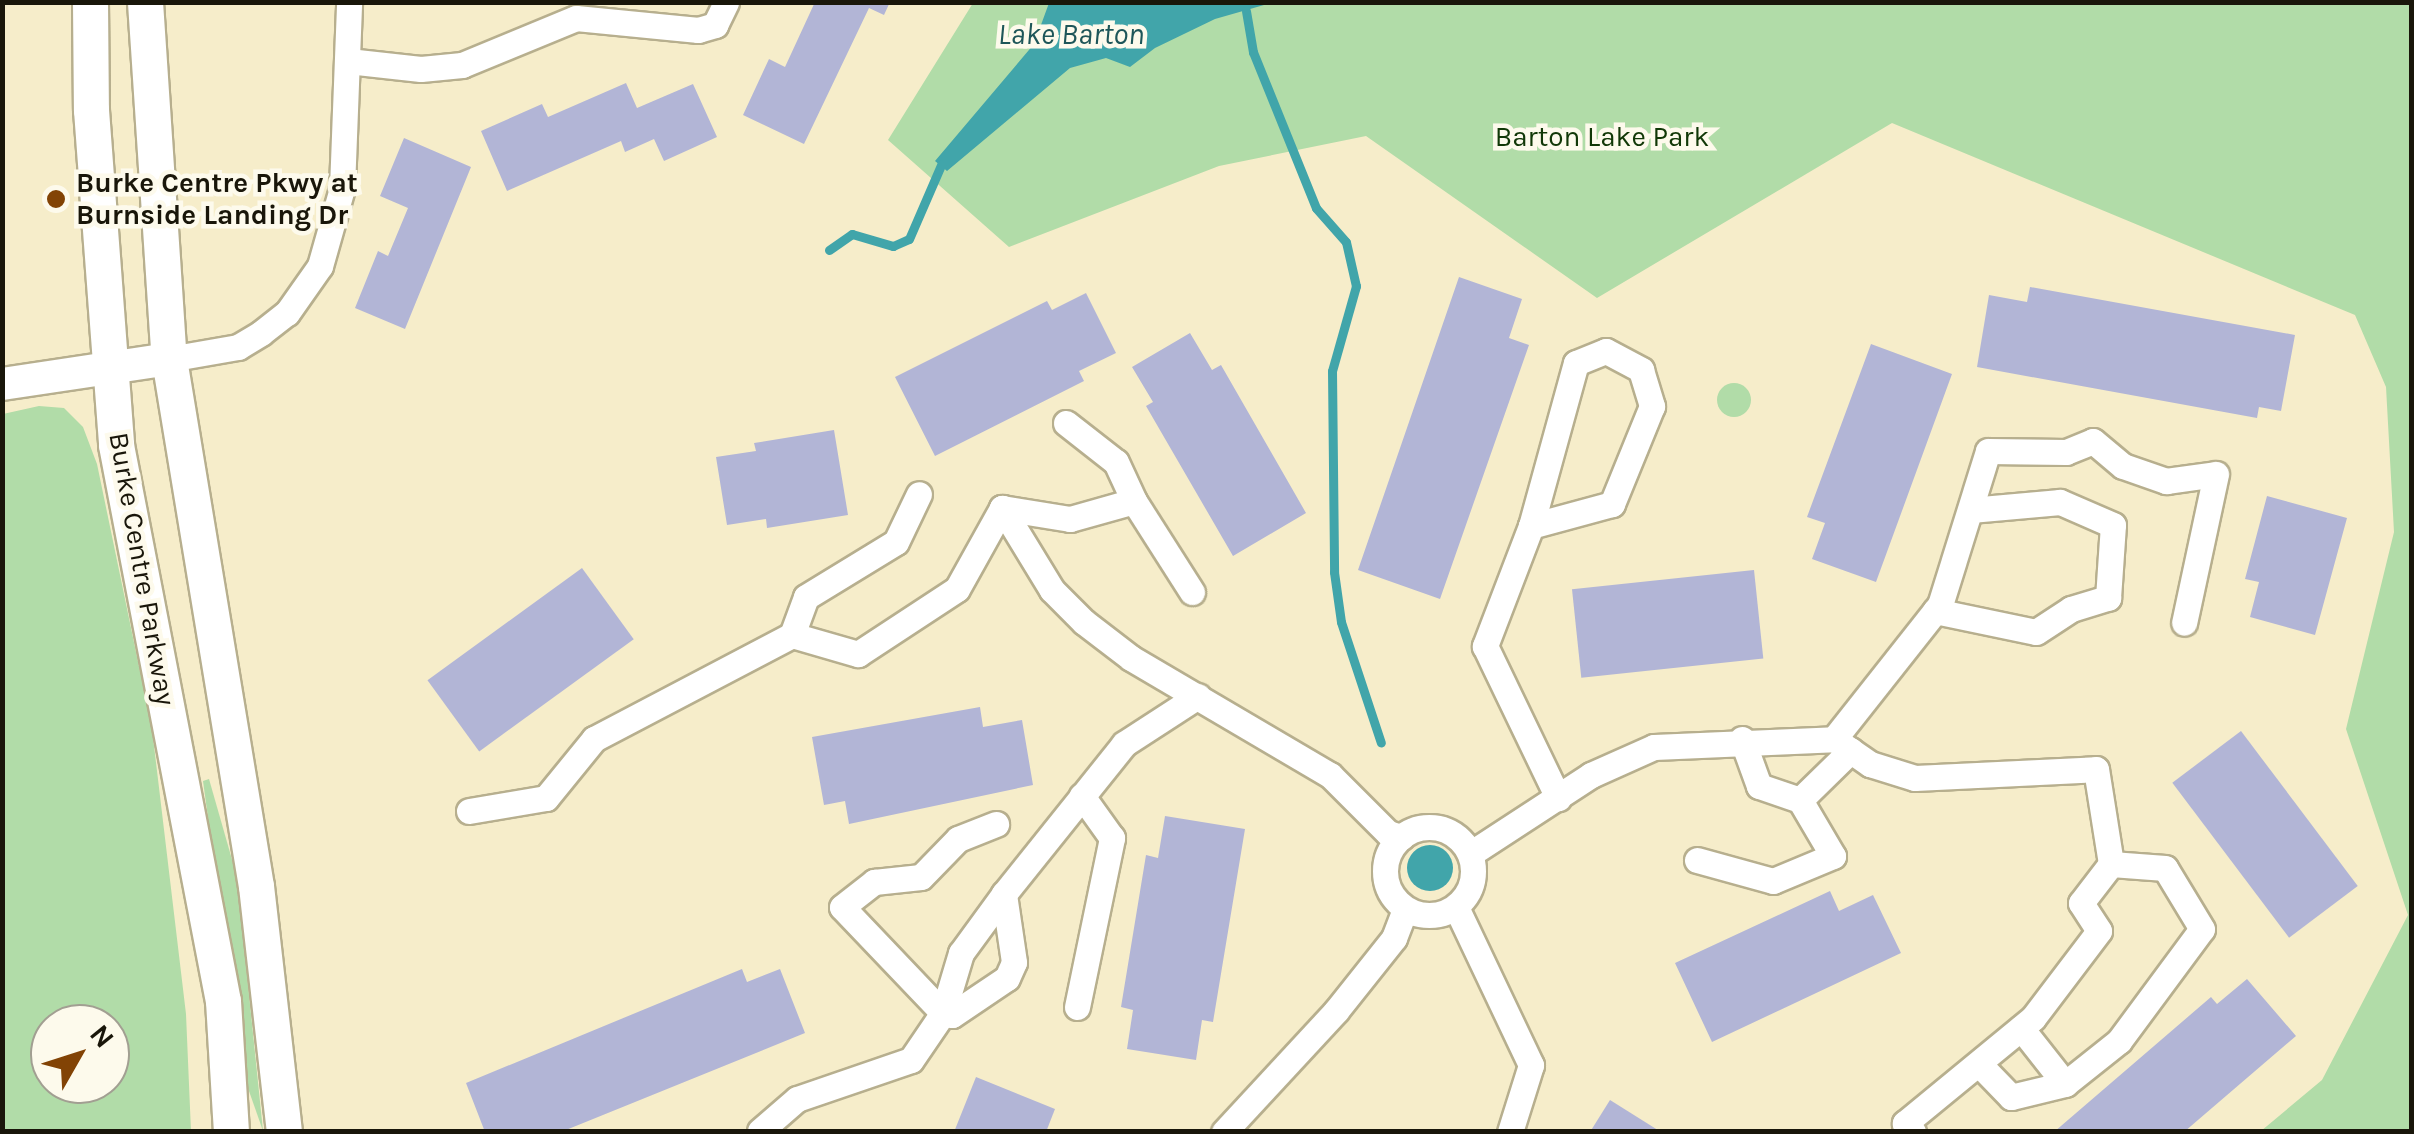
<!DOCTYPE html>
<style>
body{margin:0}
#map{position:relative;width:2414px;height:1134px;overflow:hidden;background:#f6edca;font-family:Karla,sans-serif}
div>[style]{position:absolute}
.green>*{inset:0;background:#b1dca8}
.round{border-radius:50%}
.water>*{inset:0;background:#41a5aa}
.stream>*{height:9px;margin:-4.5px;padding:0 4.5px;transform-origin:4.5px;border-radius:4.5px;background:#41a5aa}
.building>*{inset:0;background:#b2b5d6;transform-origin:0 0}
.roads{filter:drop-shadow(2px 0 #b7af8e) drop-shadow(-2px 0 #b7af8e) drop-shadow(0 2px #b7af8e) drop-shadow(0 -2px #b7af8e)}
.minor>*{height:25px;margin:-12.5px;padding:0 12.5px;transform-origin:12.5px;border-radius:12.5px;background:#fff}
.minor>.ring{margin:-12.5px;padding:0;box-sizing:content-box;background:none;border:25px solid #fff;border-radius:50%}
.tertiary>*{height:32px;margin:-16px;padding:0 16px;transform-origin:16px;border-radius:16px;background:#fff}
.secondary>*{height:35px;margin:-17.5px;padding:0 17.5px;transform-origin:17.5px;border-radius:17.5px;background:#fff}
.dots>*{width:28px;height:28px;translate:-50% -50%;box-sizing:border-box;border:5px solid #fdfaec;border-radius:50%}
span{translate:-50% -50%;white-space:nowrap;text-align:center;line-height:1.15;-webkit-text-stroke:9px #fdfaec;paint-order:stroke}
.park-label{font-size:28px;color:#113807}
.poi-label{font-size:28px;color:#19160a;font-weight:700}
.left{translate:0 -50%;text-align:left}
.street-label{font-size:28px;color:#19160a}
.water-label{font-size:30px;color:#1e5659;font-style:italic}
.frame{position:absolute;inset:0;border:5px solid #19160a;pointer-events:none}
.north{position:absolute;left:30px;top:1004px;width:100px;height:100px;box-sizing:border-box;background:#fdfaec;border:2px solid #a29f92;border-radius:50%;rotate:51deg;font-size:28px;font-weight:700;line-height:40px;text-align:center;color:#19160a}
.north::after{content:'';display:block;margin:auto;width:35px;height:45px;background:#824305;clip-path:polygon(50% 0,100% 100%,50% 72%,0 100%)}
</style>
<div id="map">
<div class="green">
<div style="clip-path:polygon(973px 3px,2411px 3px,2411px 1131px,2261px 1131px,2322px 1080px,2408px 915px,2346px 729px,2394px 532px,2386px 387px,2355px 315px,1892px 123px,1597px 298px,1366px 136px,1219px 166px,1009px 247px,888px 140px)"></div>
<div class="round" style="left:1717px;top:383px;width:34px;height:34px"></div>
<div style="clip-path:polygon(evenodd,39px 406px,64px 408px,83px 427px,97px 464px,152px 729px,186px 1014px,191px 1131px,3px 1131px,3px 414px,39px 406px,110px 1024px,110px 1084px,50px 1084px,50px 1024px,110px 1024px)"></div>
<div style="clip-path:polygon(209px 779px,237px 877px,263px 1131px,243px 1074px,203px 781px)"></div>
</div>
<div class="water">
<div style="clip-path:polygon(1049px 3px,1049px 2px,1271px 3px,1215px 19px,1155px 48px,1130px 67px,1106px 58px,1070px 68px,947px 171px,935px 161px,1034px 44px)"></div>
<div class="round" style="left:1407px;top:845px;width:46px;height:46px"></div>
</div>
<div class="stream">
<div style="left:1246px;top:11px;width:42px;rotate:80.3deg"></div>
<div style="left:1253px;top:52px;width:168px;rotate:68deg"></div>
<div style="left:1316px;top:208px;width:45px;rotate:48.6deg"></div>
<div style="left:1346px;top:242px;width:45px;rotate:77.2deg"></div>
<div style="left:1356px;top:286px;width:88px;rotate:105.8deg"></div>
<div style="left:1332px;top:371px;width:201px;rotate:89.4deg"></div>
<div style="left:1334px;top:572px;width:50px;rotate:82deg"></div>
<div style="left:1341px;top:622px;width:127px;rotate:71.7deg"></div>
<div style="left:829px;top:250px;width:28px;rotate:-35deg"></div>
<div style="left:852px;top:234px;width:43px;rotate:16.3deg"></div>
<div style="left:893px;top:246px;width:17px;rotate:-24deg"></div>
<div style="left:909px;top:239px;width:81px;rotate:-66.6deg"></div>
</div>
<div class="building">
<div style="clip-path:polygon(815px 2px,890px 2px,884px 15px,869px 8px,804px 144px,743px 115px,769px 59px,785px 67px)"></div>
<div style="clip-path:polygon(626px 83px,637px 108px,693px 84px,717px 137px,664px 161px,654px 139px,625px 152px,621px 141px,507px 191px,481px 131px,542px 104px,548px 117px)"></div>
<div style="clip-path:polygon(404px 138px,471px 167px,405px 329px,355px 308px,378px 251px,388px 256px,408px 208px,380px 196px)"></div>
<div style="clip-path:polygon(1459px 277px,1522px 299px,1509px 338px,1529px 345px,1440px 599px,1358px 570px)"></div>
<div style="clip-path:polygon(2030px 287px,2295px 335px,2281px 411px,2259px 407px,2257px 418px,1977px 367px,1989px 295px,2027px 302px)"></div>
<div style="clip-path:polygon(1086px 293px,1116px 353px,1079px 371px,1084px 381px,935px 456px,895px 377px,1047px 301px,1052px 310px)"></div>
<div style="clip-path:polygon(1190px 333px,1212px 370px,1221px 365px,1306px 513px,1233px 556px,1146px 406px,1153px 402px,1132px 367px)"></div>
<div style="clip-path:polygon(1871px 344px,1952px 374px,1876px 582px,1812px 559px,1825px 523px,1807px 517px)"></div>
<div style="clip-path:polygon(834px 430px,848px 515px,767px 528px,766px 519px,727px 525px,716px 457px,756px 451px,754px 443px)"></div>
<div style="clip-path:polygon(2267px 496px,2347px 518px,2315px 635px,2250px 617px,2259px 582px,2245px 579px)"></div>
<div style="left:582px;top:568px;width:88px;height:191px;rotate:54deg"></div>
<div style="left:1754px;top:570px;width:89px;height:183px;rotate:84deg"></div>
<div style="clip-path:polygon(980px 707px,983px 727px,1022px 720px,1033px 785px,849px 824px,845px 801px,824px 805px,812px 737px)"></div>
<div style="left:2241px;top:731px;width:194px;height:86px;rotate:53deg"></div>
<div style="clip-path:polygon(1165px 816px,1245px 829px,1213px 1022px,1202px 1020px,1196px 1060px,1127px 1049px,1133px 1010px,1121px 1007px,1146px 855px,1158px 858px)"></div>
<div style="clip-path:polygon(1830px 891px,1839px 911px,1873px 895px,1901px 953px,1712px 1042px,1675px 963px)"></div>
<div style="clip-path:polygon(742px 969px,747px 982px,780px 969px,805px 1033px,561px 1132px,485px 1132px,466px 1083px)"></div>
<div style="clip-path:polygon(2247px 979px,2296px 1036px,2184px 1132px,2054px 1132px,2211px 997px,2217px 1004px)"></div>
<div style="clip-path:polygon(976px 1077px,1055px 1109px,1046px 1132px,954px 1132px)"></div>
<div style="clip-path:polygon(1610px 1100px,1661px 1132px,1590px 1132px)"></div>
</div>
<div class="roads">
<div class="minor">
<div style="left:348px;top:61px;width:73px;rotate:6.3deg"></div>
<div style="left:421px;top:69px;width:41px;rotate:-5.6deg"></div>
<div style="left:462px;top:65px;width:123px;rotate:-22.4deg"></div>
<div style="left:576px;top:18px;width:123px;rotate:5.6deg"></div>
<div style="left:698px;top:30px;width:18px;rotate:-16deg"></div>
<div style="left:715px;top:25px;width:25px;rotate:-64deg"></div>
<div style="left:169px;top:359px;width:70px;rotate:-9.9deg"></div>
<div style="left:238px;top:347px;width:27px;rotate:-31deg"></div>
<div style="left:261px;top:333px;width:33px;rotate:-38deg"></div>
<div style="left:287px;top:313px;width:57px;rotate:-54.9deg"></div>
<div style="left:320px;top:266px;width:81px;rotate:-74.2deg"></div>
<div style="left:342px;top:188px;width:186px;rotate:-87.8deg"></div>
<div style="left:1066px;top:423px;width:63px;rotate:38deg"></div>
<div style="left:1116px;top:462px;width:43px;rotate:65.2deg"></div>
<div style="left:1002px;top:508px;width:69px;rotate:9.2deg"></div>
<div style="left:1070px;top:519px;width:66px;rotate:-15.7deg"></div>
<div style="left:1134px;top:501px;width:108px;rotate:57.5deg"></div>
<div style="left:1531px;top:526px;width:169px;rotate:-74.6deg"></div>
<div style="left:1576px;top:363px;width:32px;rotate:-22deg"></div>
<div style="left:1606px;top:351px;width:40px;rotate:28deg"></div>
<div style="left:1641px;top:370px;width:38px;rotate:73deg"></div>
<div style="left:1652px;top:406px;width:106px;rotate:112.2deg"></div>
<div style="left:1612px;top:504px;width:84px;rotate:164.8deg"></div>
<div style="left:1531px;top:526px;width:129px;rotate:111deg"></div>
<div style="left:1485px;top:646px;width:169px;rotate:64.3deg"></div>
<div style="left:1935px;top:611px;width:103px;rotate:11.7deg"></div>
<div style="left:2036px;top:632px;width:42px;rotate:-33.3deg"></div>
<div style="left:2071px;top:609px;width:39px;rotate:-17deg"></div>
<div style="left:2108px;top:598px;width:73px;rotate:-86.1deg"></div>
<div style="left:2113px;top:525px;width:58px;rotate:-156.5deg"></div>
<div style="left:2060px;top:502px;width:90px;rotate:174.9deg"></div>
<div style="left:792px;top:635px;width:40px;rotate:-69.8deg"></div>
<div style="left:806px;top:597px;width:105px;rotate:-31.4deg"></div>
<div style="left:896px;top:542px;width:53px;rotate:-64.4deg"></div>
<div style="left:1742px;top:739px;width:50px;rotate:70.1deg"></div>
<div style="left:1759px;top:786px;width:43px;rotate:18.9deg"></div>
<div style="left:1834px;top:739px;width:171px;rotate:-51.7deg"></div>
<div style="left:1940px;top:605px;width:161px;rotate:-72.7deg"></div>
<div style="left:1988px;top:451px;width:78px;rotate:0.7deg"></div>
<div style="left:2066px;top:452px;width:29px;rotate:-22deg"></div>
<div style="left:2093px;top:441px;width:39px;rotate:40deg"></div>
<div style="left:2123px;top:466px;width:46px;rotate:19.2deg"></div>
<div style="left:2166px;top:481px;width:50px;rotate:-8deg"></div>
<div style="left:2216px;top:474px;width:152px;rotate:102.1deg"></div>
<div style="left:469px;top:811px;width:78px;rotate:-9.6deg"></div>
<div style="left:546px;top:798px;width:76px;rotate:-50.9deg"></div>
<div style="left:594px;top:739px;width:224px;rotate:-27.7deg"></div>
<div style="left:792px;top:635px;width:69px;rotate:16.1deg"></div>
<div style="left:858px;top:654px;width:118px;rotate:-33.3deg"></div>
<div style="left:957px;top:589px;width:93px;rotate:-60.9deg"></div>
<div style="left:1002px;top:508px;width:96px;rotate:58.6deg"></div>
<div style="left:1052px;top:590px;width:45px;rotate:45deg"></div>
<div style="left:1084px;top:622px;width:59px;rotate:37.5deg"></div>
<div style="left:1131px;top:658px;width:231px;rotate:30.5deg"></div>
<div style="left:1330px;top:775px;width:82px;rotate:45deg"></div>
<div style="left:1388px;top:833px;width:14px;rotate:17deg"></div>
<div class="ring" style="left:1385px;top:827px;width:63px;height:63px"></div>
<div style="left:1470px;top:854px;width:145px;rotate:-33.1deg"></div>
<div style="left:1591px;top:775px;width:69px;rotate:-24deg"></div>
<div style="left:1654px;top:747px;width:180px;rotate:-2.5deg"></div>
<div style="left:1834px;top:739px;width:44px;rotate:34.8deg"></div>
<div style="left:1870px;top:764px;width:47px;rotate:17.3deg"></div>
<div style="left:1915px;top:778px;width:181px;rotate:-2.8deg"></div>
<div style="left:2096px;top:769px;width:96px;rotate:81deg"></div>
<div style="left:2111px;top:864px;width:49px;rotate:127.6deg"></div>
<div style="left:2081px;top:903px;width:33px;rotate:57deg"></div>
<div style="left:2099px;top:931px;width:109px;rotate:127.2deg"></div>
<div style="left:2033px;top:1018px;width:166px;rotate:140.6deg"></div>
<div style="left:1905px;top:1123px;width:12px;rotate:48deg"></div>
<div style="left:1697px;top:860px;width:79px;rotate:15.4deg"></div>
<div style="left:1773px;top:881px;width:65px;rotate:-22.6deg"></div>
<div style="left:1833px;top:856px;width:65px;rotate:-120.5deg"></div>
<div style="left:1800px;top:800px;width:71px;rotate:-44.4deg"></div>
<div style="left:1456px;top:907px;width:175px;rotate:64.6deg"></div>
<div style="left:1531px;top:1065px;width:70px;rotate:107.4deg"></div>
<div style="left:1077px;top:1007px;width:173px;rotate:-78.3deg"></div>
<div style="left:1112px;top:838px;width:52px;rotate:-125.5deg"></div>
<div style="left:943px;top:1013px;width:146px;rotate:-133.6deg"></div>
<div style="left:842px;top:907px;width:41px;rotate:-38deg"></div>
<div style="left:874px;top:882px;width:47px;rotate:-6.1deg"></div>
<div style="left:921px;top:877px;width:53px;rotate:-45.8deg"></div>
<div style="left:958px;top:839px;width:41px;rotate:-21.5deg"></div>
<div style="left:943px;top:1013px;width:9px;rotate:13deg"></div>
<div style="left:952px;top:1015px;width:66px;rotate:-33.9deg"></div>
<div style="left:1007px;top:978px;width:17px;rotate:-66deg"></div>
<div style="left:1014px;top:962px;width:69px;rotate:-98.4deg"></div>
<div style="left:2021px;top:1028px;width:71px;rotate:51.8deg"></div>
<div style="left:2065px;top:1084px;width:69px;rotate:-38.5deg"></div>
<div style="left:2119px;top:1041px;width:139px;rotate:-53.5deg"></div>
<div style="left:2202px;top:929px;width:71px;rotate:-121.2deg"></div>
<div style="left:2165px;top:868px;width:54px;rotate:-175.8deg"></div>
<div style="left:1979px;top:1064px;width:46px;rotate:45.9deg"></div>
<div style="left:2011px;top:1097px;width:56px;rotate:-13.5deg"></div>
<div style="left:760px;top:1131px;width:49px;rotate:-40.9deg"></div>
<div style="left:797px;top:1099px;width:120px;rotate:-18.9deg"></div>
<div style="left:911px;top:1060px;width:57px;rotate:-55.8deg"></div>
<div style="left:943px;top:1013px;width:63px;rotate:-73.3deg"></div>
<div style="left:961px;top:953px;width:73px;rotate:-53.9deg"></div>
<div style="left:1004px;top:894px;width:192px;rotate:-51.3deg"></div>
<div style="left:1124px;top:744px;width:88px;rotate:-33deg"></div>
<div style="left:1224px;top:1132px;width:165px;rotate:-47.2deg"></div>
<div style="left:1336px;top:1011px;width:93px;rotate:-51.5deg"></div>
<div style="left:1394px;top:938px;width:31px;rotate:-69deg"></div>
</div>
<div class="tertiary">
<div style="left:2px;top:384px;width:169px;rotate:-8.5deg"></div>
</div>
<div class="secondary">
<div style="left:90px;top:2px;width:108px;rotate:89.5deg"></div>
<div style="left:91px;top:110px;width:336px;rotate:85.7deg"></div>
<div style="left:116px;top:445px;width:566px;rotate:79.11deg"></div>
<div style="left:223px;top:1001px;width:131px;rotate:86.5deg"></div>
<div style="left:145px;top:2px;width:358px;rotate:86.2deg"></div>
<div style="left:169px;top:359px;width:534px;rotate:80.63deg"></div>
<div style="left:256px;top:886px;width:248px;rotate:83.5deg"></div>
</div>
</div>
<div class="dots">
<div style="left:56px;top:199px;background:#824305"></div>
</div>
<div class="park-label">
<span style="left:1602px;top:137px">Barton Lake Park</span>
</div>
<div class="poi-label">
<span class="left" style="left:76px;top:199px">Burke Centre Pkwy at<br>Burnside Landing Dr</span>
</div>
<div class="street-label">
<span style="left:142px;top:569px;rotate:80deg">Burke Centre Parkway</span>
</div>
<div class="water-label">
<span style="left:1071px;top:34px">Lake Barton</span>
</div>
<div class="frame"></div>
<div class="north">N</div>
</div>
